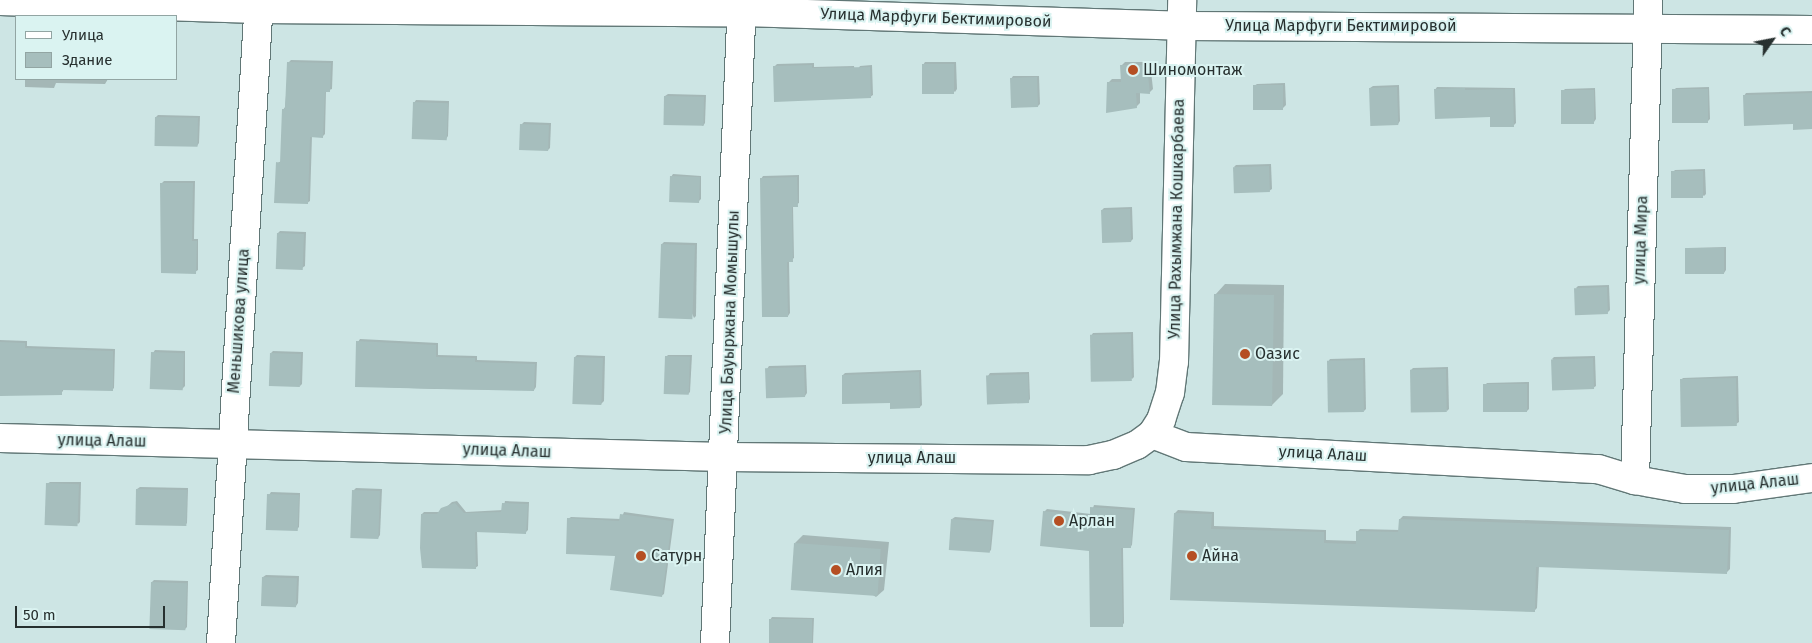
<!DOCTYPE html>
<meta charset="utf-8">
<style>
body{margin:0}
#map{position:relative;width:1812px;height:643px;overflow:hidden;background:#cde5e4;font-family:"Fira Sans",sans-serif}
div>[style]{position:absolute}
.shadow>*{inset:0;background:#0003}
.building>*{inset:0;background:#a6bebd;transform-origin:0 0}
.roads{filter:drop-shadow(1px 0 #617776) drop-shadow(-1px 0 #617776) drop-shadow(0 1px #617776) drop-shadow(0 -1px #617776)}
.minor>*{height:28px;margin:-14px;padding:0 14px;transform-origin:14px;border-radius:14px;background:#fff}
.dots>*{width:14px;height:14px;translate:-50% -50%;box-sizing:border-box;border:2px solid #daf3f1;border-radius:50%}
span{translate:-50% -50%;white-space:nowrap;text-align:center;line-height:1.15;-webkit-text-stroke:4px #daf3f1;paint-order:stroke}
.street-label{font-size:16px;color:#27302f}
.poi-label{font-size:16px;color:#27302f}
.left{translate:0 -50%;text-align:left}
.legend{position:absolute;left:15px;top:15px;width:162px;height:65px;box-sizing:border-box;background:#daf3f1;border:1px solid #92a5a3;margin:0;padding:6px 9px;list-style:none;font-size:15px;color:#27302f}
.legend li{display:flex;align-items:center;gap:10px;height:25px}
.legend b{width:25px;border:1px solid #92a5a3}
.north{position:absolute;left:1747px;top:15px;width:50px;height:50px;-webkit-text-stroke:4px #daf3f1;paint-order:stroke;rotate:57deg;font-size:14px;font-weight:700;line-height:20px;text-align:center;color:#27302f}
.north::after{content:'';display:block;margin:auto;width:18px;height:22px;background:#27302f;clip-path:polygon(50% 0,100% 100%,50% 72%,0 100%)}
.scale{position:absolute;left:15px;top:606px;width:150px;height:22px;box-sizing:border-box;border:2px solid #27302f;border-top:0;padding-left:6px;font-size:15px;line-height:18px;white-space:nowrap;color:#27302f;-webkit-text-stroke:4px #daf3f1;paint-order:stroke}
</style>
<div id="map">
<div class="shadow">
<div style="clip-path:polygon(291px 60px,333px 61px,332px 89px,326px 91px,325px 134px,323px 136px,312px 136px,310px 201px,307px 203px,277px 163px,282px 161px,283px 110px,285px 107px,289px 62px)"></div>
<div style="clip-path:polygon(925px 62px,956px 62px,957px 89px,955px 92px,923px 65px)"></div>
<div style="clip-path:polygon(1125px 62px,1150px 62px,1153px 89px,1149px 93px,1140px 92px,1140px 103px,1136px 107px,1108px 83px,1112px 79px,1122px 79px,1121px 66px)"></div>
<div style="clip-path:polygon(814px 63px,814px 67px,854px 66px,855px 74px,860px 66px,872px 65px,873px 95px,870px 97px,775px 66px,777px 64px)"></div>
<div style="clip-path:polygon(1013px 76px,1039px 76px,1040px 104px,1038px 106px,1011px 79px)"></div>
<div style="clip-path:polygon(25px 79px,108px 79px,105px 84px,56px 83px,54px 88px,25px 87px)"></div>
<div style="clip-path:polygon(1285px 83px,1286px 105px,1283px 108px,1254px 86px,1257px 84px)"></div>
<div style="clip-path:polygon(1399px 85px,1400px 121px,1398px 124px,1370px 88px,1373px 86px)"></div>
<div style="clip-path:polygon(1437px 87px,1515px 88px,1516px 123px,1514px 125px,1491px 116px,1435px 90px)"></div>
<div style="clip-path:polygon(1709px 87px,1710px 119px,1708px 121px,1674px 90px,1676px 88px)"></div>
<div style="clip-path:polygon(1595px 88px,1596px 119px,1594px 122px,1563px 91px,1565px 89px)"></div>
<div style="clip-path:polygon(1812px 91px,1812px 128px,1744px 96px,1746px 93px)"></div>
<div style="clip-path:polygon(668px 94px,706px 95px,705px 123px,703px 126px,665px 96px)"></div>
<div style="clip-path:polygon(416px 100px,449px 101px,448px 136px,446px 139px,414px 103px)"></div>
<div style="clip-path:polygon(158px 115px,200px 116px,199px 143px,197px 146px,156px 117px)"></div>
<div style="clip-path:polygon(524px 122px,551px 123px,550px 148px,548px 150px,522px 124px)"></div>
<div style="clip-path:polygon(1271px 164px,1272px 189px,1269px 191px,1234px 167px,1236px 165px)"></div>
<div style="clip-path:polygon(1705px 169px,1706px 194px,1704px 196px,1673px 172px,1675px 170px)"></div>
<div style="clip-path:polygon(673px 174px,701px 176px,701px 199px,698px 202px,671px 177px)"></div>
<div style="clip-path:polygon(799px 175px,799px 203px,793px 206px,794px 258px,789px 261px,790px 313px,788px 316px,761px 179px,763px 176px)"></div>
<div style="clip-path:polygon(164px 181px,195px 181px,194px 239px,198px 239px,198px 270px,195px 272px,162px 183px)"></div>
<div style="clip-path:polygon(1132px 207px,1133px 239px,1131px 241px,1102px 210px,1104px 208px)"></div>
<div style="clip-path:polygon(280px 231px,306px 232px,305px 266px,302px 268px,278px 233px)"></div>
<div style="clip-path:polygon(664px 242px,697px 243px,696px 316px,694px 318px,662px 244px)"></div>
<div style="clip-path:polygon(1726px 247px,1726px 270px,1724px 273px,1686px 250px,1688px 248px)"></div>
<div style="clip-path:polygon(1225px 284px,1284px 285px,1283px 394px,1272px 405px,1215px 295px)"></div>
<div style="clip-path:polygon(1609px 285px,1610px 310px,1607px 313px,1576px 288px,1578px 286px)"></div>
<div style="clip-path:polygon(1133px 332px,1134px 377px,1132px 379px,1091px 336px,1093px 333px)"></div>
<div style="clip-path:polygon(360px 339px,438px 343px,438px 355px,477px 356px,477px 360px,537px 362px,536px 387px,534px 390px,435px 389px,356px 386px,358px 342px)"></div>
<div style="clip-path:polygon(0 340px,27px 341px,27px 346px,115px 349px,114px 388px,112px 390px,64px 389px,61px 394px,0 394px)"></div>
<div style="clip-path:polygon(155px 350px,185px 351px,185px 386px,182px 389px,153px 353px)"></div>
<div style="clip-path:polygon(273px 351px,303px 352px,302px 384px,300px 386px,271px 353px)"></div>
<div style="clip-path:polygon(577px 355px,605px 356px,604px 401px,601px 404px,575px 357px)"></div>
<div style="clip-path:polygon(668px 355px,692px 355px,690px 392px,688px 394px,666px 357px)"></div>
<div style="clip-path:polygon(1595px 356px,1596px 386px,1593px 388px,1552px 359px,1554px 357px)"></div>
<div style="clip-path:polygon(1365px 358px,1366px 409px,1364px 411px,1328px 362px,1330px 359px)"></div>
<div style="clip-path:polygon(806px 365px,807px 393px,805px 396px,767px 369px,769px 366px)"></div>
<div style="clip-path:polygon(1448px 367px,1449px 409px,1447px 411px,1411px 370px,1413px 368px)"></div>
<div style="clip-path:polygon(921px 370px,922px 405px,920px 407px,891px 402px,843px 375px,845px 373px)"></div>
<div style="clip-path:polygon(1029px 372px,1030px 399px,1028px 402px,988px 376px,990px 373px)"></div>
<div style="clip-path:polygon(1738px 376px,1739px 422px,1736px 424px,1681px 380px,1683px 378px)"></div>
<div style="clip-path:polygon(1529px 382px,1529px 409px,1527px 411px,1484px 386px,1487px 383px)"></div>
<div style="clip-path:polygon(50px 482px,81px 482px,80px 522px,78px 524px,47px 484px)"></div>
<div style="clip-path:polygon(140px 487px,188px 488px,187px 523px,185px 525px,137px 489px)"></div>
<div style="clip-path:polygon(356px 488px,382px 489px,380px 535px,378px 538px,354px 490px)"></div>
<div style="clip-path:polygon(271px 492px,300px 493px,299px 527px,297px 529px,269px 495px)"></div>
<div style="clip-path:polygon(457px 501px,466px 512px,503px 510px,505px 501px,529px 502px,528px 530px,526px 532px,477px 531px,478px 566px,475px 568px,422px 514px,424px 512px,441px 512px,452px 502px)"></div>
<div style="clip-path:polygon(1094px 505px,1135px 508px,1132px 545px,1130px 547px,1123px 547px,1124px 623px,1122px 626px,1090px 549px,1044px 512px,1047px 509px,1091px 514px)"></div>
<div style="clip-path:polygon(1178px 510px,1214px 512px,1214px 526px,1326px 530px,1326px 540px,1357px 541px,1357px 532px,1360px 529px,1400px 530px,1400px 519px,1403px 516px,1731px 527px,1730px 569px,1727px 572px,1539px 566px,1537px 608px,1534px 611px,1171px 599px,1175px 513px)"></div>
<div style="clip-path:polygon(624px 512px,674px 519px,664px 594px,661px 596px,616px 554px,568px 519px,571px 517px,621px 519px)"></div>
<div style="clip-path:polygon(955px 517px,994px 520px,991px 550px,989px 552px,952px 519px)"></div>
<div style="clip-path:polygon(803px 535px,889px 542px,884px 590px,876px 597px,795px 543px)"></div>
<div style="clip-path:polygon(266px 575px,299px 576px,298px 603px,296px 606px,263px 577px)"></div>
<div style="clip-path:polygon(154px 580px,188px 581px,187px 627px,185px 629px,152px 582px)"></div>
<div style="clip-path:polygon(772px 617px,814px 618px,813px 643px,770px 643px,770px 620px)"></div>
</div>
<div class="building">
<div style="clip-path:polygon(287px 62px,331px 63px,330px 92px,325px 92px,323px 138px,310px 137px,308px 204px,274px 203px,276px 162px,280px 163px,282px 109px,285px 109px)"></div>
<div style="left:922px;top:64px;width:32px;height:30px"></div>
<div style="clip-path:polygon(812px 65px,812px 68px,870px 67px,871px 98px,774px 102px,773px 66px)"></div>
<div style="clip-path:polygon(1120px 65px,1147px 65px,1150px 94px,1136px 93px,1137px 108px,1106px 113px,1107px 82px,1121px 82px)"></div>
<div style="left:1037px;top:77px;width:30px;height:27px;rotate:88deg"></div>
<div style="left:1253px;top:85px;width:30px;height:25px"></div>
<div style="left:1397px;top:87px;width:38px;height:28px;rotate:88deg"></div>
<div style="clip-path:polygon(1465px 88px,1465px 90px,1513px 89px,1514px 127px,1490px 127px,1490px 117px,1435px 119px,1434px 89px)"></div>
<div style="left:1672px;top:89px;width:36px;height:34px"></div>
<div style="left:1561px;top:90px;width:33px;height:34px"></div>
<div style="clip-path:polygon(1812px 93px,1812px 129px,1793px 130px,1793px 124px,1744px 126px,1743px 95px)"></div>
<div style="left:664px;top:96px;width:40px;height:29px;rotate:1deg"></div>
<div style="left:413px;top:102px;width:35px;height:37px;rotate:2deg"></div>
<div style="left:155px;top:117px;width:43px;height:29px;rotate:1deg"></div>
<div style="left:520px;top:124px;width:29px;height:26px;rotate:2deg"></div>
<div style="left:1269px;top:166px;width:26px;height:36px;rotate:88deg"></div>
<div style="left:1671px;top:171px;width:32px;height:27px"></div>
<div style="left:670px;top:176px;width:30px;height:26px;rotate:2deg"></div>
<div style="clip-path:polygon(797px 177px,798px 207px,792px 207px,793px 262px,787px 262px,788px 317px,762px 317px,760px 178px)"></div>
<div style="clip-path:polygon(160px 183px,193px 183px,192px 241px,197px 241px,196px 274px,161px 273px)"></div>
<div style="left:1130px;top:209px;width:33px;height:29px;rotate:88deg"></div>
<div style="left:277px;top:233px;width:27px;height:36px;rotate:2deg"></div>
<div style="left:661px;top:244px;width:34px;height:74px;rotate:2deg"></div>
<div style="left:1724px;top:248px;width:26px;height:39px;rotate:90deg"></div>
<div style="left:1607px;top:287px;width:27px;height:33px;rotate:88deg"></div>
<div style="left:1214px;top:294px;width:60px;height:111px;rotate:1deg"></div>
<div style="left:1131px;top:334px;width:47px;height:41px;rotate:89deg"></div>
<div style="clip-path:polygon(356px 341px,436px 345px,436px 357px,475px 358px,475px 362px,535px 364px,534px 391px,355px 387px)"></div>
<div style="clip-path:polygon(0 342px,25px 343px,25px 348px,113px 351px,113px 391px,62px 390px,62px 395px,0 396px)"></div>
<div style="left:151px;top:352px;width:33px;height:37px;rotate:2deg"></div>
<div style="left:270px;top:353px;width:31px;height:33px;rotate:2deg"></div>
<div style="left:665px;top:356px;width:25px;height:38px;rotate:2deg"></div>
<div style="left:574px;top:357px;width:29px;height:47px;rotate:2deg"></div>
<div style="left:1593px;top:358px;width:31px;height:42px;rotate:88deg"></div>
<div style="left:1363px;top:360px;width:52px;height:36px;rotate:89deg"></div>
<div style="left:804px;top:367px;width:30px;height:39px;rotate:88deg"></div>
<div style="left:1446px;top:369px;width:43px;height:36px;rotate:89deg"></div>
<div style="clip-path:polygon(919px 372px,920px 408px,890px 409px,890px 403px,842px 404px,842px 375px)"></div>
<div style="left:1028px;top:374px;width:29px;height:42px;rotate:88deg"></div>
<div style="left:1736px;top:378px;width:48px;height:56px;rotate:89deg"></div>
<div style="left:1527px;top:384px;width:28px;height:44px;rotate:90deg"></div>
<div style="left:46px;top:483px;width:33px;height:42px;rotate:2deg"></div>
<div style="left:136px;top:489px;width:51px;height:36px;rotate:1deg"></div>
<div style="left:352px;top:490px;width:28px;height:48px;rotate:2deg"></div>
<div style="left:267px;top:494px;width:32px;height:36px;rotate:2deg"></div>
<div style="clip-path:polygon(455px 503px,464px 513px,501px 512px,502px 503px,528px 504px,526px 534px,475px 532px,476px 569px,422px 568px,420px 548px,421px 514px,437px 514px,441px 508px)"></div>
<div style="clip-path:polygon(1090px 507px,1133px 510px,1131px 548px,1121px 548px,1123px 627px,1090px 627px,1089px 551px,1040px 546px,1043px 511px,1090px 516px)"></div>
<div style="clip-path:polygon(1174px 513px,1212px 514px,1211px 529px,1324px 532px,1324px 543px,1356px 544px,1356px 531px,1398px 532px,1399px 519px,1729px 530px,1727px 574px,1536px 567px,1535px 612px,1170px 600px)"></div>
<div style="clip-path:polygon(620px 514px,672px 521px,662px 597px,610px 590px,615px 556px,566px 554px,567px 518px,619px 521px)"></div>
<div style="left:951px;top:519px;width:41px;height:31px;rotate:4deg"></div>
<div style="left:794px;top:543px;width:87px;height:47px;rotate:4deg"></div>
<div style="left:262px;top:577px;width:35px;height:29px;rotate:2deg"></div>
<div style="left:151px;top:582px;width:36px;height:47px;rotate:2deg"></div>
<div style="left:769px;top:619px;width:43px;height:24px"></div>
</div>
<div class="roads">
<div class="minor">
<div style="left:0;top:1px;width:258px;rotate:1.8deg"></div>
<div style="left:258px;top:9px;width:485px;rotate:0.4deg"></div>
<div style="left:743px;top:12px;width:438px;rotate:1.8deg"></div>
<div style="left:1181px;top:26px;width:631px;rotate:0.36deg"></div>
<div style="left:1152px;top:434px;width:36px;rotate:21deg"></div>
<div style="left:1186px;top:447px;width:413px;rotate:3.1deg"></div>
<div style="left:1598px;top:469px;width:39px;rotate:17deg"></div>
<div style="left:1635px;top:480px;width:51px;rotate:10.2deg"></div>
<div style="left:1685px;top:489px;width:48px"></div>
<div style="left:1733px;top:489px;width:80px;rotate:-7.9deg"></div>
<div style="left:0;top:438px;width:724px;rotate:1.5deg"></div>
<div style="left:724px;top:457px;width:365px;rotate:0.5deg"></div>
<div style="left:1089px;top:460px;width:25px;rotate:-12deg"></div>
<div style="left:1113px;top:455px;width:26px;rotate:-23deg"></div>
<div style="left:1137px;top:445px;width:19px;rotate:-36deg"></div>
<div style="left:1152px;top:434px;width:17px;rotate:-57deg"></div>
<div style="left:1161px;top:420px;width:28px;rotate:-72deg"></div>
<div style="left:1170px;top:393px;width:31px;rotate:-83deg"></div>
<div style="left:1174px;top:362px;width:362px;rotate:-88.7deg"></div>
<div style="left:1635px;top:480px;width:480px;rotate:-88.4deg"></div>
<div style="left:221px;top:643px;width:644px;rotate:-86.62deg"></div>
<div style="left:715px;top:643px;width:644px;rotate:-87.6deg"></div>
</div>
</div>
<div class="dots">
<div style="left:1133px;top:70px;background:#b54f23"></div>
<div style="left:1245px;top:354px;background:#b54f23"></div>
<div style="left:1059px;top:521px;background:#b54f23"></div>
<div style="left:641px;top:556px;background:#b54f23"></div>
<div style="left:1192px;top:556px;background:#b54f23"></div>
<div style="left:836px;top:570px;background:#b54f23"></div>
</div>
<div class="street-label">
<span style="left:936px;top:18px;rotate:2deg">Улица Марфуги Бектимировой</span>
<span style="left:1341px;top:26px">Улица Марфуги Бектимировой</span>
<span style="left:1177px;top:219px;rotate:-89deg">Улица Рахымжана Кошкарбаева</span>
<span style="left:1641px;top:240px;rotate:-88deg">улица Мира</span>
<span style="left:239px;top:321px;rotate:-86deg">Меньшикова улица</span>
<span style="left:730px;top:322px;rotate:-88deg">Улица Бауыржана Момышулы</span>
<span style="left:102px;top:441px;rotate:1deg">улица Алаш</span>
<span style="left:507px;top:451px;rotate:2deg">улица Алаш</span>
<span style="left:1323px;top:454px;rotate:3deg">улица Алаш</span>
<span style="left:912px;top:458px">улица Алаш</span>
<span style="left:1755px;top:484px;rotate:-6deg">улица Алаш</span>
</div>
<div class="poi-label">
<span class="left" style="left:1143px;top:70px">Шиномонтаж</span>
<span class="left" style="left:1255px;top:354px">Оазис</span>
<span class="left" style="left:1069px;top:521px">Арлан</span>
<span class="left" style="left:651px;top:556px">Сатурн</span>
<span class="left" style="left:1202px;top:556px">Айна</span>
<span class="left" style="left:846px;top:570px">Алия</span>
</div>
<ul class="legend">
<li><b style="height:6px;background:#fff"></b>Улица</li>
<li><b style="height:14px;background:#a6bebd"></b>Здание</li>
</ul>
<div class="north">С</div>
<div class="scale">50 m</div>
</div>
